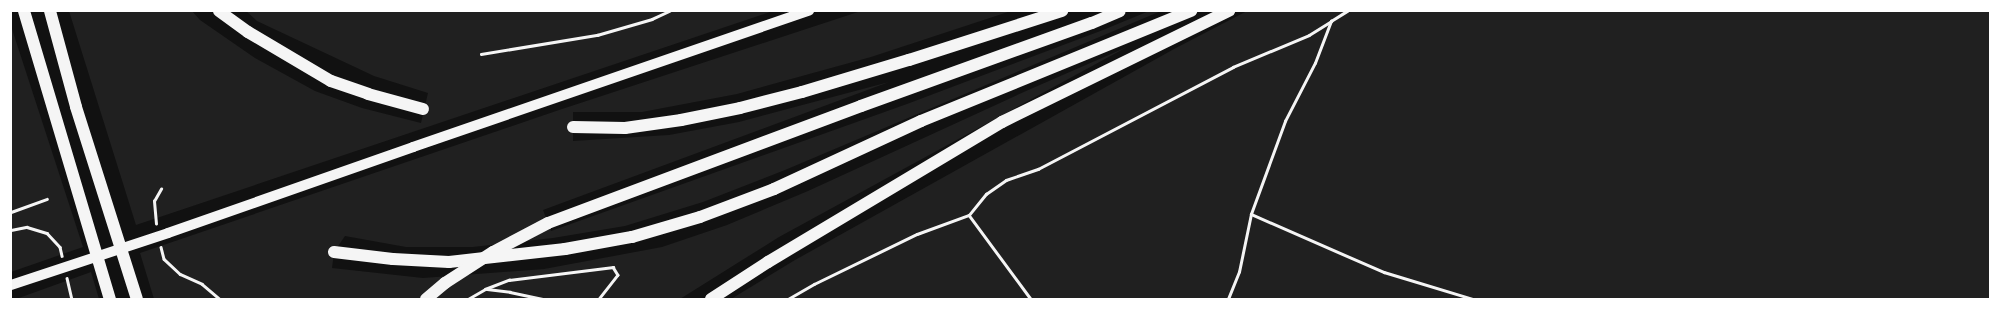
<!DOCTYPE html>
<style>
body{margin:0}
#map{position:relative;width:2001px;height:310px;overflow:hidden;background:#111;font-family:Merriweather,serif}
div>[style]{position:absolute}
.green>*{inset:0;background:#202020}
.path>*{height:2.5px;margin:-1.25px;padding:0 1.25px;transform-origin:1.25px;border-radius:1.25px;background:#f5f5f5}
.primary>*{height:10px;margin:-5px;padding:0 5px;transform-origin:5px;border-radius:5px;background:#f5f5f5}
.motorway>*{height:12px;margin:-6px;padding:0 6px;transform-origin:6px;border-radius:6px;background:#f5f5f5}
span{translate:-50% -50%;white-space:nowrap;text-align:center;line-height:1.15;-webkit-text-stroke:3px #fff;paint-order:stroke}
.frame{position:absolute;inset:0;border:12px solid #fff;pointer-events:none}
</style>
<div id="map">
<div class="green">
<div style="clip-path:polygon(69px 11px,192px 11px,200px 20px,255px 58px,315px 91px,362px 108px,421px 123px,428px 93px,374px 76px,257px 21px,246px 11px,773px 11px,136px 225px)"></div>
<div style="clip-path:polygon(861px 11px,1011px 11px,871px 57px,737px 94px,642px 112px,573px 112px,573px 141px,669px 135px,739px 122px,889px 82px,543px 210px,551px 231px,907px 104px,1103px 30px,1149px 11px,1161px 11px,785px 170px,703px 202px,625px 226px,553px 238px,473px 247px,406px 247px,345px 236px,334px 252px,332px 268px,423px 278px,544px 269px,662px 247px,727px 225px,808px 191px,1026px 91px,1127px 47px,779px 237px,680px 299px,154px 299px,140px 253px,559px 110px)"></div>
<div style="clip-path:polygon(1247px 11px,1990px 11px,1990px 299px,731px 299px,795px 260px,1174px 49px)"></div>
<div style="clip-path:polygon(11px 26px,83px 247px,11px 272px)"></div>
<div style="clip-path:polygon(91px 272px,99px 299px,16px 299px)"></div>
</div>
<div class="path">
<div style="left:481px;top:54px;width:118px;rotate:-9.3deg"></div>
<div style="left:597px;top:35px;width:57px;rotate:-16.2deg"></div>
<div style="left:652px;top:19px;width:19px;rotate:-25deg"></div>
<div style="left:11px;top:212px;width:38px;rotate:-20deg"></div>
<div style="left:1251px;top:214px;width:145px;rotate:23.6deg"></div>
<div style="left:1384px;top:272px;width:93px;rotate:16.9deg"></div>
<div style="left:969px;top:215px;width:104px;rotate:53.6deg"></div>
<div style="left:156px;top:224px;width:23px;rotate:-95deg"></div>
<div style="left:154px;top:201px;width:14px;rotate:-60deg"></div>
<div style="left:11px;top:230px;width:16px;rotate:-11deg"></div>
<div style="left:27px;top:227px;width:21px;rotate:17deg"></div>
<div style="left:47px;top:233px;width:19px;rotate:47deg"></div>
<div style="left:60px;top:247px;width:9px;rotate:77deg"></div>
<div style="left:161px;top:247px;width:12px;rotate:76deg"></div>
<div style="left:164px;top:259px;width:22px;rotate:43deg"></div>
<div style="left:180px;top:274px;width:24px;rotate:24deg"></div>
<div style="left:202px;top:284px;width:23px;rotate:40deg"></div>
<div style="left:67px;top:278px;width:22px;rotate:77deg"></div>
<div style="left:487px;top:289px;width:23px;rotate:7deg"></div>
<div style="left:510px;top:292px;width:33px;rotate:12deg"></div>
<div style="left:468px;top:299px;width:20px;rotate:-30deg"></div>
<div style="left:485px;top:289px;width:26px;rotate:-21deg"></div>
<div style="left:509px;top:280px;width:105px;rotate:-7.1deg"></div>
<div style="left:613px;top:267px;width:9px;rotate:58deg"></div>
<div style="left:618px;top:275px;width:31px;rotate:128deg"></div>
<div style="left:788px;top:299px;width:30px;rotate:-30deg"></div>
<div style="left:814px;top:284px;width:114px;rotate:-25.9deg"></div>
<div style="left:917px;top:234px;width:55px;rotate:-20.1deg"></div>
<div style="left:969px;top:215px;width:27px;rotate:-51deg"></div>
<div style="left:986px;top:194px;width:24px;rotate:-35deg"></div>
<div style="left:1006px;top:180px;width:34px;rotate:-19deg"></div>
<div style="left:1038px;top:169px;width:220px;rotate:-27.6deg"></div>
<div style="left:1233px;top:67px;width:82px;rotate:-22.8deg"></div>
<div style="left:1309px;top:35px;width:26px;rotate:-32deg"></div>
<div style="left:1228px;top:299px;width:29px;rotate:-68deg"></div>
<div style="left:1239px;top:272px;width:59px;rotate:-78.3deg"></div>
<div style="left:1251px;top:214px;width:99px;rotate:-69.9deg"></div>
<div style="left:1285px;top:121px;width:65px;rotate:-62.7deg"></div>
<div style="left:1315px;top:63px;width:45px;rotate:-69.1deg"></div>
<div style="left:1331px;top:21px;width:19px;rotate:-32deg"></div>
</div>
<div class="primary">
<div style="left:11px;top:285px;width:165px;rotate:-18.3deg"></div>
<div style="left:168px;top:233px;width:260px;rotate:-19.3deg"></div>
<div style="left:413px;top:147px;width:419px;rotate:-19deg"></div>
</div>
<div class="motorway">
<div style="left:24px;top:11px;width:301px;rotate:73.4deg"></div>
<div style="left:50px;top:11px;width:99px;rotate:74.8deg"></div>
<div style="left:76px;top:107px;width:201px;rotate:72.4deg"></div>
<div style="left:219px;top:11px;width:36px;rotate:36deg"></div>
<div style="left:248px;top:32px;width:96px;rotate:30.6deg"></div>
<div style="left:331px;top:81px;width:39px;rotate:19deg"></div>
<div style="left:368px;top:94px;width:57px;rotate:15.3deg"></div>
<div style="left:573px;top:127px;width:52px;rotate:1.1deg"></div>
<div style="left:625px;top:128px;width:57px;rotate:-8.1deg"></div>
<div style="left:681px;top:120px;width:60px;rotate:-11.5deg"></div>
<div style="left:740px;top:108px;width:64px;rotate:-14.5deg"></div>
<div style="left:802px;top:92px;width:112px;rotate:-16.7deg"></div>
<div style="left:909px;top:60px;width:161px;rotate:-17.8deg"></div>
<div style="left:334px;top:252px;width:59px;rotate:6.8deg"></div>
<div style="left:393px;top:259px;width:56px;rotate:3.1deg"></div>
<div style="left:449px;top:262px;width:117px;rotate:-6.4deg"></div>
<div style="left:565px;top:249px;width:68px;rotate:-10.2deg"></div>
<div style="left:632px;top:237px;width:71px;rotate:-16.4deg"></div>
<div style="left:700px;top:217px;width:79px;rotate:-20.7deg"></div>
<div style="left:774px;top:189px;width:162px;rotate:-24.8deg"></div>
<div style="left:921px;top:121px;width:292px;rotate:-22.2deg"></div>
<div style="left:426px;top:299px;width:25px;rotate:-40deg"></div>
<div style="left:445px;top:283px;width:57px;rotate:-32.9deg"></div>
<div style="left:493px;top:252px;width:62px;rotate:-27.8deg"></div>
<div style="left:548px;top:223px;width:334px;rotate:-20.5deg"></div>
<div style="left:861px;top:106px;width:245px;rotate:-19.8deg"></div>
<div style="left:1092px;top:23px;width:30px;rotate:-23deg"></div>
<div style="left:711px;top:299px;width:68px;rotate:-33deg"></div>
<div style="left:768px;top:262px;width:273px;rotate:-30.9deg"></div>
<div style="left:1002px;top:122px;width:253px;rotate:-26.1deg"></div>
</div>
<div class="frame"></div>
</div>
